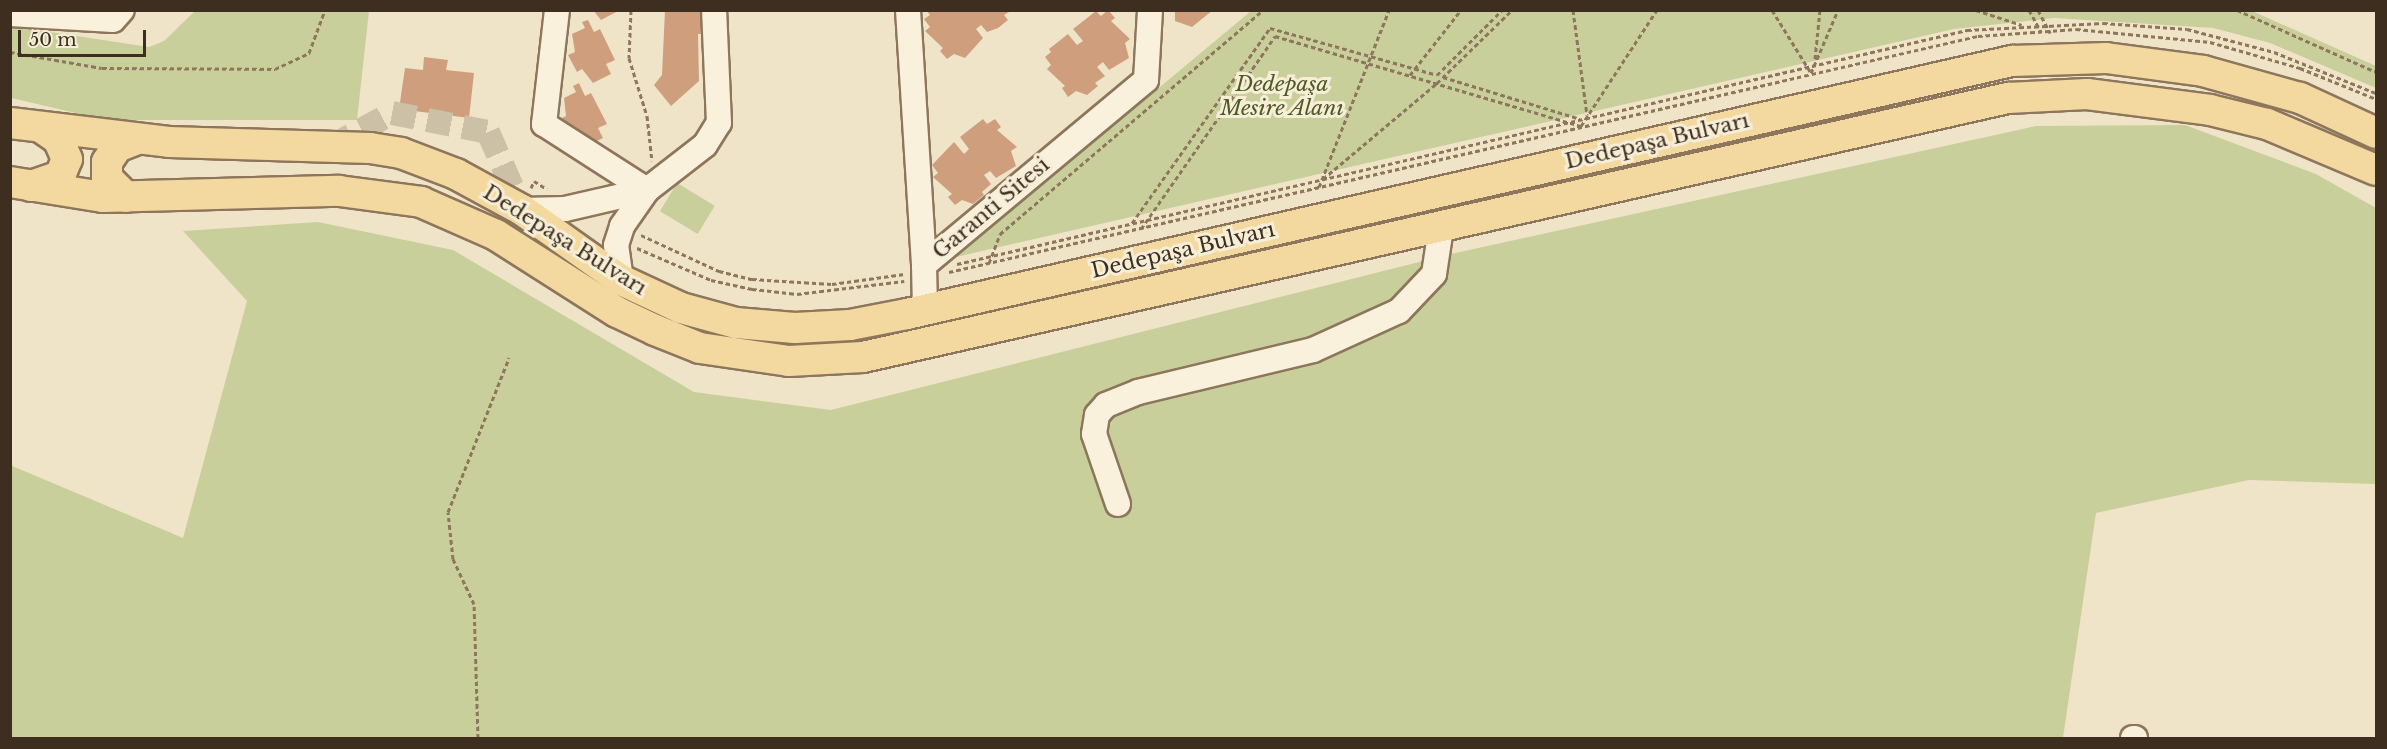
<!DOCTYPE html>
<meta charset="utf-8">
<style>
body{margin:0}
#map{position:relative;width:2387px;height:749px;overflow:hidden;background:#f0e4c8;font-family:"Libre Baskerville",serif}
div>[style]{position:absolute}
.green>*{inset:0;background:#c9cf9b;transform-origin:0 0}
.building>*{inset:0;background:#cf9f7d}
.minor-tunnel>*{height:24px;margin-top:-12px;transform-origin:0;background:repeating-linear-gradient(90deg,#ccc0a6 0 24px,transparent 0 36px)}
.path>*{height:3px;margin-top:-1.5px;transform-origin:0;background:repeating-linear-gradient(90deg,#8d765c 0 4.5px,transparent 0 7.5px)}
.roads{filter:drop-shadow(2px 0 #8d765c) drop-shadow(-2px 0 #8d765c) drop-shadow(0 2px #8d765c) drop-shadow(0 -2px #8d765c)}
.minor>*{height:24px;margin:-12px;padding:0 12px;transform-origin:12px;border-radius:12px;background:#faf1dc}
.major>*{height:30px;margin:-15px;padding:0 15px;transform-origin:15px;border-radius:15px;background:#f3d9a0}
span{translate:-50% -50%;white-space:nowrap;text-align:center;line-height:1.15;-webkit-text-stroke:6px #f7eed8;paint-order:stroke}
.park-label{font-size:21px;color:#4d5a26;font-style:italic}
.street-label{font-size:21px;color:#3d2e20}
.frame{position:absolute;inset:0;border:12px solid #3d2e20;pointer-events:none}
.scale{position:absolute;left:18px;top:30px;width:128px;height:27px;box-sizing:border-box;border:3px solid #3d2e20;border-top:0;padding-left:8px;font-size:18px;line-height:21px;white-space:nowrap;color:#3d2e20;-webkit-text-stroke:4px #f7eed8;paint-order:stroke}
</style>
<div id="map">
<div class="green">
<div style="clip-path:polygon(195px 11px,369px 11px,357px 120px,106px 120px,11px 98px,11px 26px,149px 47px,164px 41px)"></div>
<div style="clip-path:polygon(2252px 11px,2376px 66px,2376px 88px,2270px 43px,2213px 28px,2054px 18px,1954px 29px,956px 257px,1251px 11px)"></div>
<div style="clip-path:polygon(2185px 125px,2316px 174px,2376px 208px,2376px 484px,2249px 480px,2096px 513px,2063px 738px,11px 738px,10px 465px,183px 538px,247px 301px,183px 231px,318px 222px,453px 250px,694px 392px,831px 410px,1451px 254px,2036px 126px)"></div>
<div style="left:677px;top:183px;width:44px;height:33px;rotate:31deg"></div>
</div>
<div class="building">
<div style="clip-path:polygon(593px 10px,620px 10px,601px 20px)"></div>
<div style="clip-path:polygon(665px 10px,703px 10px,704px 34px,698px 34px,699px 81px,671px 106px,654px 85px,662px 75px)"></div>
<div style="clip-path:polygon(926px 10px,1008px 10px,1009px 12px,1004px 15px,1008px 20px,998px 28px,987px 32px,981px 25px,976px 29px,983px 38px,965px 58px,954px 54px,947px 59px,940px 51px,943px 48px,925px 31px,930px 27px,924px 19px,930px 15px)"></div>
<div style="clip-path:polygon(1108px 10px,1115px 18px,1111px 21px,1130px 39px,1125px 43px,1129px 58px,1109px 70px,1103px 62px,1097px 67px,1105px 76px,1095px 83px,1098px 86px,1087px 95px,1076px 91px,1068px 97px,1062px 88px,1065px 86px,1047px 69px,1051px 65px,1045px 57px,1051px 52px,1049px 49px,1068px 34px,1077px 45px,1083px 41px,1073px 29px,1096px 11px,1101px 16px)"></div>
<div style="clip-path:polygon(1175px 10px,1213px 10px,1192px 27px,1175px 21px)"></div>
<div style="clip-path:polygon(588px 20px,594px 32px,600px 29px,615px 60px,606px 64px,611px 74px,593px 83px,582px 69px,577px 72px,568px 55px,575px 52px,572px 34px,585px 28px,582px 22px)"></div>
<div style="clip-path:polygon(424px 57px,448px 60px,446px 70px,474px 73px,469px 118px,399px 109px,405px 68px,423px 70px)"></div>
<div style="clip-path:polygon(579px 83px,585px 96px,591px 93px,607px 124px,598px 128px,603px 138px,585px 147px,568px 136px,560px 119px,566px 116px,564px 98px,576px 92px,573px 86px)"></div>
<div style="clip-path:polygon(983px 119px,987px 124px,995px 119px,1001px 127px,997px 130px,1017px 147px,1011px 151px,1016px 166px,996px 178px,990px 171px,984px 175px,991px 184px,982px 192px,984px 195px,973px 204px,962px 200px,955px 205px,948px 197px,952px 194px,933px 177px,938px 173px,932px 165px,954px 142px,964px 154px,969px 149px,960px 137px)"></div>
</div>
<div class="minor-tunnel">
<div style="left:330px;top:147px;width:71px;rotate:-28.7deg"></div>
<div style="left:392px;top:113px;width:98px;rotate:11.2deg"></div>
<div style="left:488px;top:132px;width:85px;rotate:66.4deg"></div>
</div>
<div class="path">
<div style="left:631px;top:10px;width:48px;rotate:92.4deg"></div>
<div style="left:629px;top:58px;width:61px;rotate:72.8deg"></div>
<div style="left:647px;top:116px;width:45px;rotate:83.7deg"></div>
<div style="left:1573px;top:10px;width:106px;rotate:82.4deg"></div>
<div style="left:1772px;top:10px;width:74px;rotate:58.2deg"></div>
<div style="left:1976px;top:10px;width:48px;rotate:18.1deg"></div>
<div style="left:2029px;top:10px;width:25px;rotate:61deg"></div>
<div style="left:2038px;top:10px;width:26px;rotate:62deg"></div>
<div style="left:2237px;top:10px;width:152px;rotate:24deg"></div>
<div style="left:10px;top:52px;width:93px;rotate:9.9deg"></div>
<div style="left:102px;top:68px;width:173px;rotate:0.3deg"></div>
<div style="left:275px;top:69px;width:38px;rotate:-25deg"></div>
<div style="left:309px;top:53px;width:46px;rotate:-69.6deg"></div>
<div style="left:1815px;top:59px;width:49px;rotate:-84.2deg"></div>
<div style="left:1811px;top:73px;width:69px;rotate:-66.8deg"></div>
<div style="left:1410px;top:75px;width:83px;rotate:-51.9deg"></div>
<div style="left:1437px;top:75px;width:92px;rotate:-45deg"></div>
<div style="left:1443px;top:77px;width:143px;rotate:17deg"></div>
<div style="left:1323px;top:179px;width:149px;rotate:-40.1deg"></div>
<div style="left:1437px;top:83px;width:105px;rotate:-44.2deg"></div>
<div style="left:1319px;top:187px;width:190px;rotate:-68.4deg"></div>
<div style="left:531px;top:188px;width:8px;rotate:-67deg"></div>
<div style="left:534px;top:181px;width:15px;rotate:32deg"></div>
<div style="left:1132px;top:223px;width:239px;rotate:-54.7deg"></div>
<div style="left:1270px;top:28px;width:173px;rotate:15.7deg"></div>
<div style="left:1141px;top:229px;width:235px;rotate:-55.2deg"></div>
<div style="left:1275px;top:36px;width:319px;rotate:16.4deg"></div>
<div style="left:1581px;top:126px;width:139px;rotate:-56.8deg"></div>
<div style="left:641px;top:235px;width:86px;rotate:24.8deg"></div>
<div style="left:719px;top:271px;width:34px;rotate:14deg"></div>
<div style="left:752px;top:279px;width:80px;rotate:3.6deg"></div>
<div style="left:832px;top:284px;width:73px;rotate:-7.9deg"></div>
<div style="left:637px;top:248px;width:81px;rotate:23.4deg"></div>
<div style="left:711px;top:280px;width:42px;rotate:12.4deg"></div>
<div style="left:752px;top:289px;width:45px;rotate:6.3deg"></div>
<div style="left:797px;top:294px;width:108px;rotate:-6.9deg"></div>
<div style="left:989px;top:263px;width:31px;rotate:-69deg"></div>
<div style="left:1000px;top:234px;width:345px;rotate:-40.4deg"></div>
<div style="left:957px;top:264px;width:1037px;rotate:-13.04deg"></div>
<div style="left:1967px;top:30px;width:136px;rotate:-2.9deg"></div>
<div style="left:2103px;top:23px;width:84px;rotate:4.1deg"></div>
<div style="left:2187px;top:29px;width:90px;rotate:14.8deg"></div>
<div style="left:2274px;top:52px;width:110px;rotate:21.9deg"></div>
<div style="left:949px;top:272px;width:1056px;rotate:-12.92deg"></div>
<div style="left:1978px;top:36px;width:98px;rotate:-4.1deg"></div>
<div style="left:2076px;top:29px;width:135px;rotate:5.5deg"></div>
<div style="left:2210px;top:42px;width:94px;rotate:16.1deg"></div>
<div style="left:2300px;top:68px;width:82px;rotate:22.2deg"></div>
<div style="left:478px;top:738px;width:134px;rotate:-91.7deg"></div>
<div style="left:474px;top:604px;width:50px;rotate:-115deg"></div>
<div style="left:453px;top:559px;width:47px;rotate:-96.1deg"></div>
<div style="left:448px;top:512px;width:166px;rotate:-68.4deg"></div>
</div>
<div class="roads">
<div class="minor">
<div style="left:557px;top:10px;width:115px;rotate:96.5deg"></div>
<div style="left:544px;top:124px;width:122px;rotate:32.7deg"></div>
<div style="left:908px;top:10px;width:256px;rotate:86.4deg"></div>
<div style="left:924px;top:265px;width:289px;rotate:-39.8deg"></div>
<div style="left:1146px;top:80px;width:70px;rotate:-86.7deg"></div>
<div style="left:10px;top:14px;width:103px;rotate:3.3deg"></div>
<div style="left:113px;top:20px;width:13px;rotate:-48deg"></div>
<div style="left:522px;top:210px;width:43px;rotate:-1.3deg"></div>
<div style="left:565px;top:209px;width:84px;rotate:-13deg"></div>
<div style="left:924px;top:265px;width:45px;rotate:88.7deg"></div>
<div style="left:621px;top:280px;width:35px;rotate:-98deg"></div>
<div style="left:616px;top:245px;width:20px;rotate:-72deg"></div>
<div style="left:622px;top:226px;width:44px;rotate:-55.2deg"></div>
<div style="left:647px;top:190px;width:73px;rotate:-37.8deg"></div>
<div style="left:705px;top:145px;width:26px;rotate:-58deg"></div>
<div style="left:719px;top:123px;width:113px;rotate:-92.5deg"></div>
<div style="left:1118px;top:504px;width:74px;rotate:-108.9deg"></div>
<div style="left:1094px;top:434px;width:19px;rotate:-81deg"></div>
<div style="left:1097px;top:415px;width:13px;rotate:-48deg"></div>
<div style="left:1106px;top:405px;width:35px;rotate:-22deg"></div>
<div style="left:1138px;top:392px;width:180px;rotate:-13.5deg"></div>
<div style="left:1313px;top:350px;width:94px;rotate:-24.4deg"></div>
<div style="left:1399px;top:311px;width:51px;rotate:-46.6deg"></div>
<div style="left:1434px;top:274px;width:47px;rotate:-81.3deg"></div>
<div style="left:2133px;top:738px;width:2px"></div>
</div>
<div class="major">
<div style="left:10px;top:123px;width:160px;rotate:6.8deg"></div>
<div style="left:169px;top:142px;width:201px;rotate:1.7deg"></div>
<div style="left:370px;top:148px;width:31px;rotate:9deg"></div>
<div style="left:401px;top:153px;width:59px;rotate:20.9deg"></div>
<div style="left:456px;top:174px;width:75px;rotate:28.6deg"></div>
<div style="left:522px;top:210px;width:121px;rotate:35.3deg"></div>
<div style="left:621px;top:280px;width:66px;rotate:25deg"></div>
<div style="left:681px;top:308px;width:57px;rotate:15.3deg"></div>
<div style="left:736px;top:323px;width:59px;rotate:4.8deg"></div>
<div style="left:795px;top:328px;width:55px;rotate:-3.1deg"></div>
<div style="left:850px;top:325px;width:58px;rotate:-10.9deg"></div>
<div style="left:907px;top:314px;width:1134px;rotate:-12.9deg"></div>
<div style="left:2012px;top:61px;width:94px;rotate:-1.8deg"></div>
<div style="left:2106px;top:58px;width:98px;rotate:7.6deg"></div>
<div style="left:2203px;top:71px;width:101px;rotate:15.6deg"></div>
<div style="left:2300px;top:98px;width:84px;rotate:24.7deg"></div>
<div style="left:10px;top:182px;width:94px;rotate:9.2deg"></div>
<div style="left:103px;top:197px;width:236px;rotate:-1.5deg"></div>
<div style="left:339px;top:191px;width:83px;rotate:7.6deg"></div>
<div style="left:421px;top:202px;width:82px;rotate:23.7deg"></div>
<div style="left:496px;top:235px;width:143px;rotate:32.5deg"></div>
<div style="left:617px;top:312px;width:42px;rotate:25.3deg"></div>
<div style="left:655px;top:330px;width:48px;rotate:21.8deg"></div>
<div style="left:700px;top:348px;width:90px;rotate:8.3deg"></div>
<div style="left:789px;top:361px;width:74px;rotate:-3.1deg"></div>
<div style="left:863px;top:357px;width:1174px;rotate:-12.75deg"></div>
<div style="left:2008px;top:98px;width:79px;rotate:-2.9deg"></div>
<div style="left:2087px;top:94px;width:124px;rotate:7.4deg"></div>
<div style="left:2210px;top:110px;width:59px;rotate:13.8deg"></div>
<div style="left:2267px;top:124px;width:118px;rotate:22.9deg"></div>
<div style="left:31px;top:186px;width:31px;rotate:-19deg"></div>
<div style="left:60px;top:176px;width:18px;rotate:-68deg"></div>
<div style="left:67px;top:159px;width:22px;rotate:-114deg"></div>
<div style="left:58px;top:139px;width:18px;rotate:-146deg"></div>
<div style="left:126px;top:197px;width:27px;rotate:-135deg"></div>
<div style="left:107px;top:178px;width:16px;rotate:-90deg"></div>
<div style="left:107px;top:162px;width:18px;rotate:-56deg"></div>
<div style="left:117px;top:147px;width:22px;rotate:-21deg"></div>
</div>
</div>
<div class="park-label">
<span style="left:1282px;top:96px">Dedepaşa<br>Mesire Alanı</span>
</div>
<div class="street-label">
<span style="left:1657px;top:141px;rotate:-13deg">Dedepaşa Bulvarı</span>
<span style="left:991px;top:208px;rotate:-40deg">Garanti Sitesi</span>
<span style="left:565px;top:240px;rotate:32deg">Dedepaşa Bulvarı</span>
<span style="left:1183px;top:250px;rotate:-13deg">Dedepaşa Bulvarı</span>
</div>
<div class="frame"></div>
<div class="scale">50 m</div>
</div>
